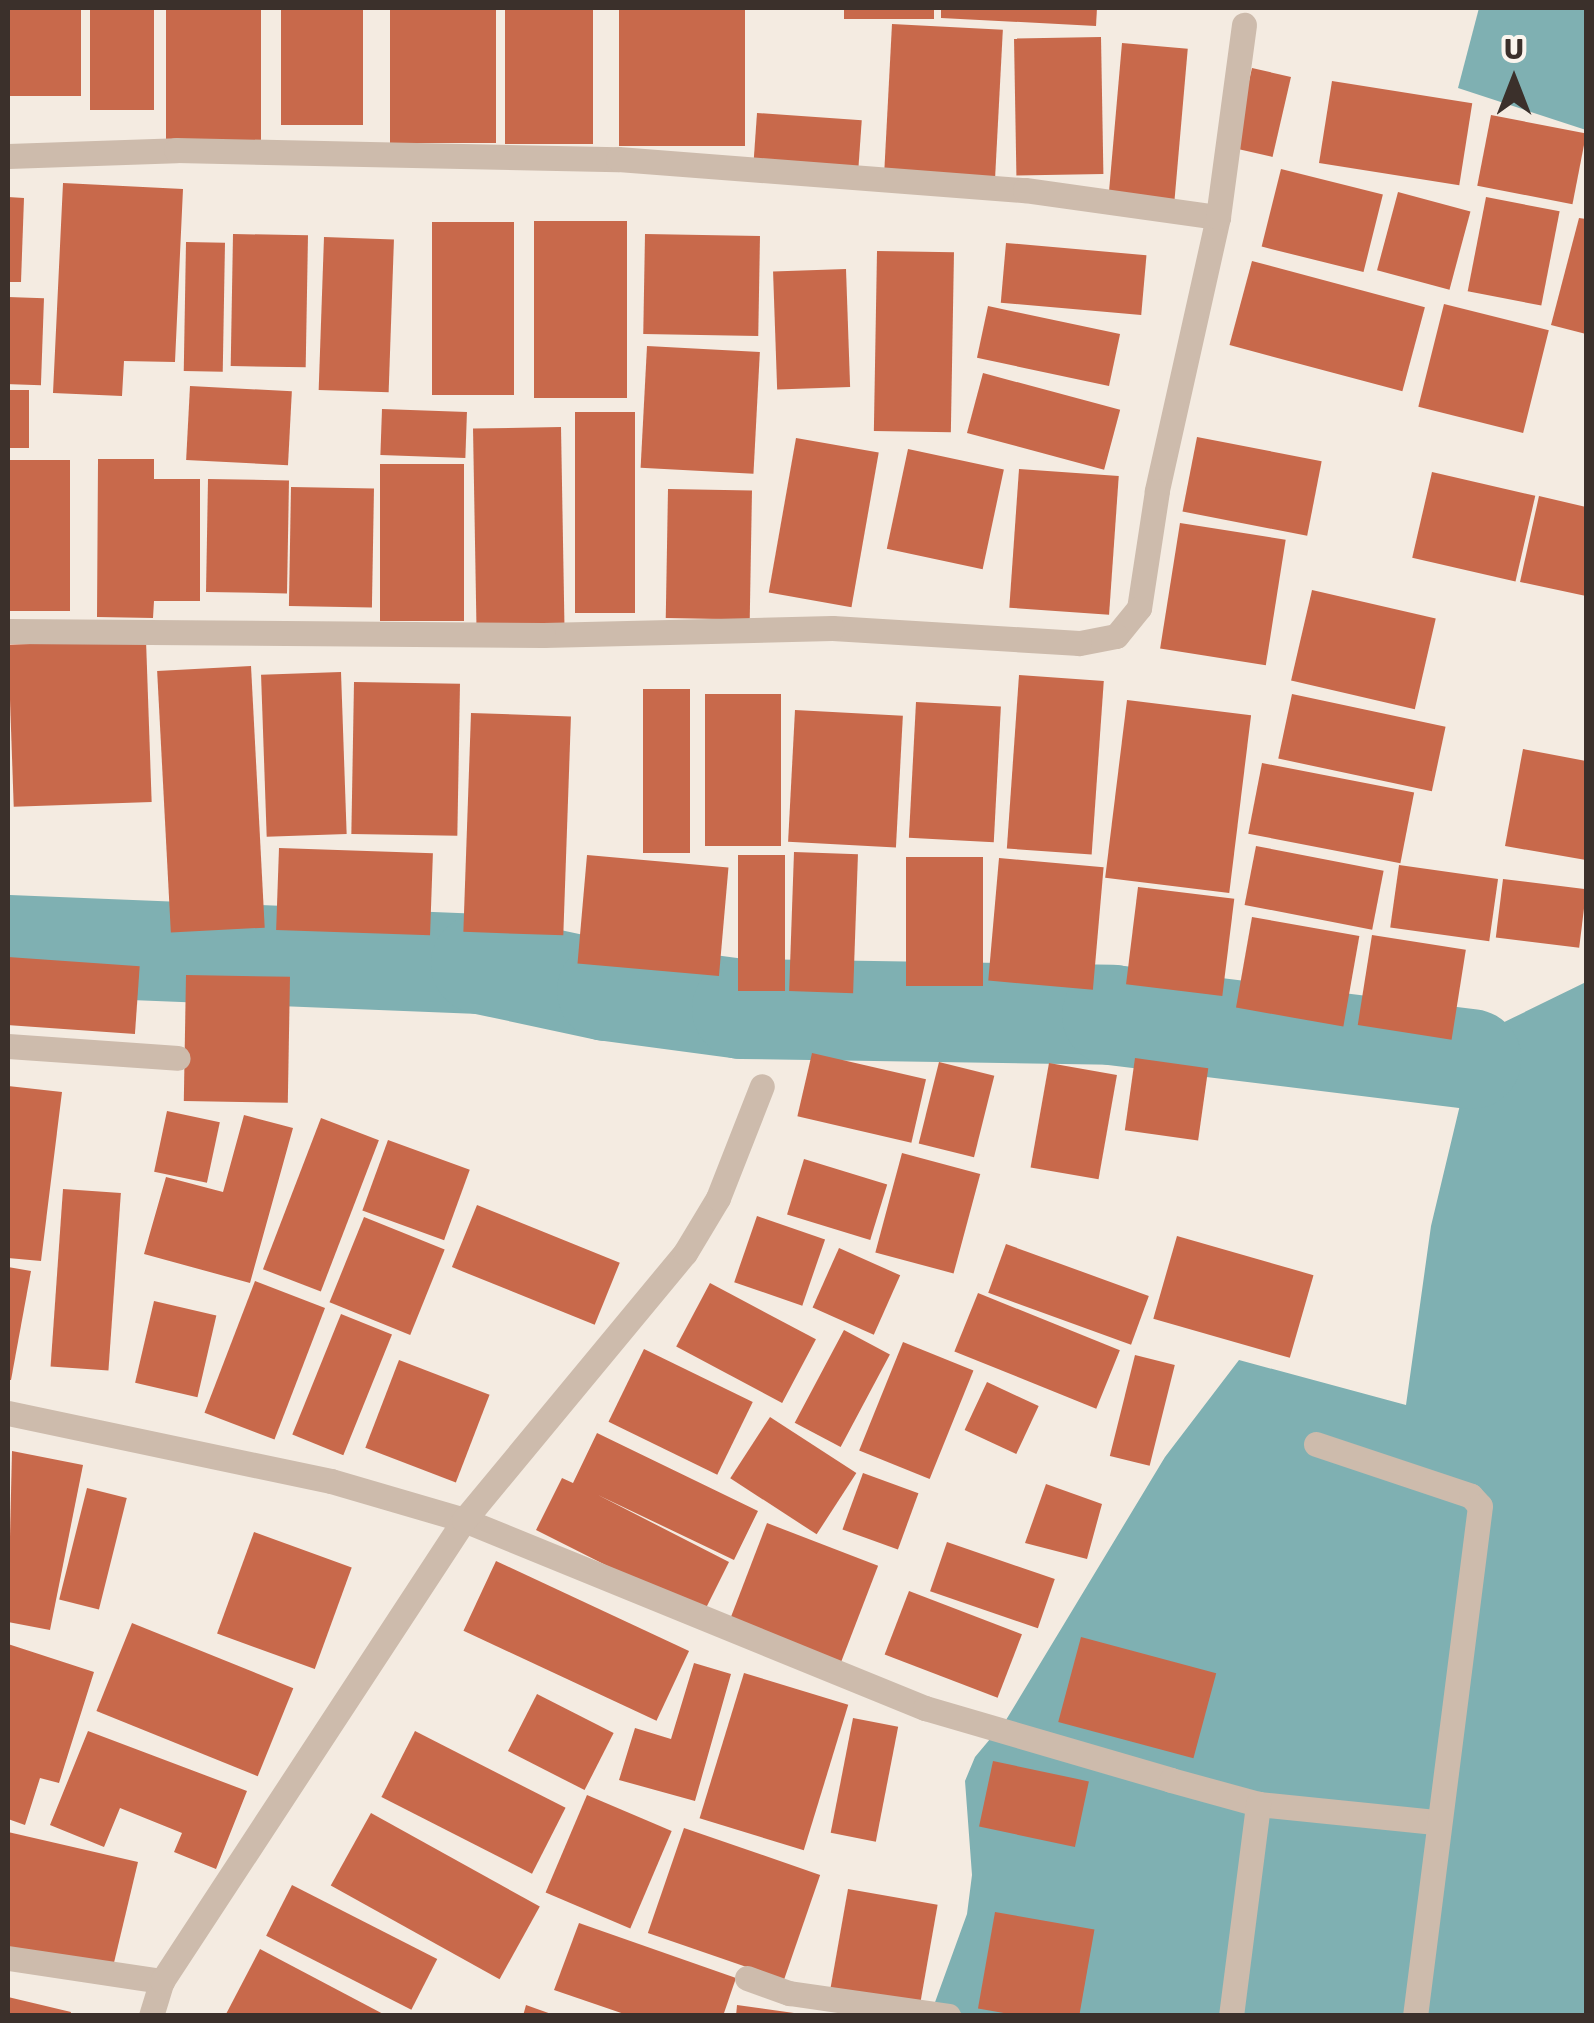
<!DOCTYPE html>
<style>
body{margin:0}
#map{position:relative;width:1594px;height:2023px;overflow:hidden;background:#f4ebe1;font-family:Rubik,sans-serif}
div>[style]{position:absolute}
.water>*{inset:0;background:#7fb0b2}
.river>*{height:100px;margin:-50px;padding:0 50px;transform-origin:50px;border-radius:50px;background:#7fb0b2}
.building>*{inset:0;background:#c8694b;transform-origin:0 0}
.minor>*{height:25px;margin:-12.5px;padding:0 12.5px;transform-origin:12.5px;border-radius:12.5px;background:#cdbbac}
span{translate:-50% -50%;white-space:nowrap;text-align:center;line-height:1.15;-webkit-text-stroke:10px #fbf5ee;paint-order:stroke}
.frame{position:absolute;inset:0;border:10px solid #3b302b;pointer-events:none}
.north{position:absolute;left:1464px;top:30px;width:100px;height:100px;-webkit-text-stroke:8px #fbf5ee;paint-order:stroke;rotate:0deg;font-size:28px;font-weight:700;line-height:40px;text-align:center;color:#3b302b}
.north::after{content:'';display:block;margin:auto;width:35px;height:45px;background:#3b302b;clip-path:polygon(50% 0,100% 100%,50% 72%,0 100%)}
</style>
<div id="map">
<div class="water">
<div style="clip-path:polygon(1479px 8px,1586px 8px,1586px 130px,1458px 88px)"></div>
<div style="clip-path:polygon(1586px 982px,1586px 2015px,930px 2016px,967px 1914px,972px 1875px,965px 1781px,975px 1757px,1006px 1720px,1165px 1457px,1239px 1360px,1406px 1405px,1431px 1226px,1471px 1059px,1488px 1030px)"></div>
</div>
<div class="river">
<div style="left:8px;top:945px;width:473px;rotate:2.3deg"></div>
<div style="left:481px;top:964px;width:129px;rotate:12.1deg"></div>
<div style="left:607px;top:991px;width:136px;rotate:7.6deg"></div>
<div style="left:742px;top:1009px;width:370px;rotate:0.9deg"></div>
<div style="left:1112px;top:1015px;width:362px;rotate:7deg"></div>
</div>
<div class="building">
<div style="left:8px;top:8px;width:73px;height:88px"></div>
<div style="left:90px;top:8px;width:64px;height:102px"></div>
<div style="left:166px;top:8px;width:95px;height:132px"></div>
<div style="left:281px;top:8px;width:82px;height:117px"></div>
<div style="left:390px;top:8px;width:106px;height:135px"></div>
<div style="left:505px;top:8px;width:88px;height:136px"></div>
<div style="left:619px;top:8px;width:126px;height:138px"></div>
<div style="left:844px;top:8px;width:90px;height:11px"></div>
<div style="clip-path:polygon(941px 8px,1097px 8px,1096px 26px,941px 18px)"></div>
<div style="left:892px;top:24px;width:111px;height:148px;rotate:3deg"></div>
<div style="left:1101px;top:37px;width:137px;height:87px;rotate:89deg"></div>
<div style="left:1122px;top:43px;width:66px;height:153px;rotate:5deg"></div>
<div style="left:1252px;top:68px;width:40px;height:82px;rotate:13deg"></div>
<div style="left:1332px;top:81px;width:142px;height:83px;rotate:9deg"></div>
<div style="left:757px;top:113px;width:105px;height:47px;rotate:4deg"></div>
<div style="left:1491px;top:115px;width:97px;height:72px;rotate:11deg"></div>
<div style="left:1281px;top:169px;width:105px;height:80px;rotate:14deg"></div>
<div style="clip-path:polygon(63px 183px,183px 189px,175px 362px,124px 361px,122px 396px,53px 393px)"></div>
<div style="left:1398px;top:192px;width:75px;height:81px;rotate:15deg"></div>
<div style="clip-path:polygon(8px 197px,24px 198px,21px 282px,8px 282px)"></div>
<div style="left:1486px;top:197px;width:75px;height:96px;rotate:11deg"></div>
<div style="clip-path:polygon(1579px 218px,1586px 219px,1586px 334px,1551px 325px)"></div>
<div style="left:534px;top:221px;width:93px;height:177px"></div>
<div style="left:432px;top:222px;width:82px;height:173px"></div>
<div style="left:233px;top:234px;width:75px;height:132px;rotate:1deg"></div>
<div style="left:645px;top:234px;width:115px;height:100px;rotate:1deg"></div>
<div style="left:324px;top:237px;width:70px;height:153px;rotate:2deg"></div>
<div style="left:186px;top:242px;width:39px;height:129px;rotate:1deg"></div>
<div style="left:1006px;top:243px;width:141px;height:60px;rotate:5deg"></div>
<div style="left:877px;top:251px;width:77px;height:180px;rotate:1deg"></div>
<div style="left:1252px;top:261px;width:179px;height:87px;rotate:15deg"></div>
<div style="left:846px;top:269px;width:118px;height:73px;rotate:88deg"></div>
<div style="left:8px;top:297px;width:36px;height:87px;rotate:2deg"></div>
<div style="left:1444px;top:304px;width:108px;height:106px;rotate:14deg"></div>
<div style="left:988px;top:306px;width:135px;height:53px;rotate:12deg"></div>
<div style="left:647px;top:346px;width:113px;height:122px;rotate:3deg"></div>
<div style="left:983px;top:373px;width:142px;height:62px;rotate:15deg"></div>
<div style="left:190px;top:386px;width:102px;height:74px;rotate:3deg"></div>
<div style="left:8px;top:390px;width:21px;height:58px"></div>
<div style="left:382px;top:409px;width:85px;height:46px;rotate:2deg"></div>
<div style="left:575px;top:412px;width:60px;height:201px"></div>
<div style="left:561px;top:427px;width:205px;height:88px;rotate:89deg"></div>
<div style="left:1197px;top:437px;width:127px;height:76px;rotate:11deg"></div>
<div style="left:796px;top:438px;width:84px;height:157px;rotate:10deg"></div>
<div style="left:908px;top:449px;width:98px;height:102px;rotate:12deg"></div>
<div style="clip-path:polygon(98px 459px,154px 459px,154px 479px,200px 479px,200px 601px,154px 601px,153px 618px,97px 617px)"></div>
<div style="left:8px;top:460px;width:62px;height:151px"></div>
<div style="left:464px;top:464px;width:157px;height:84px;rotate:90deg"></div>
<div style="left:1019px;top:469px;width:100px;height:139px;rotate:4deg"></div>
<div style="left:1432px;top:472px;width:106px;height:88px;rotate:13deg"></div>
<div style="left:208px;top:479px;width:81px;height:113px;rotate:1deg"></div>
<div style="left:291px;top:487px;width:83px;height:119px;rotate:1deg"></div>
<div style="left:668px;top:489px;width:84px;height:129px;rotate:1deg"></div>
<div style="clip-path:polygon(1539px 496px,1586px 507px,1586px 596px,1520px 582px)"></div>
<div style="left:1180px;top:523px;width:107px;height:127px;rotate:9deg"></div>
<div style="left:1312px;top:590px;width:127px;height:93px;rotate:13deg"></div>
<div style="left:146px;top:640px;width:162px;height:138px;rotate:88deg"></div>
<div style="left:251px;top:666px;width:262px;height:94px;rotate:87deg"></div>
<div style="left:341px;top:672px;width:162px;height:80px;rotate:88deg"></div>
<div style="left:1019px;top:675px;width:85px;height:174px;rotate:4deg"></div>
<div style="left:354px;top:682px;width:106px;height:152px;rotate:1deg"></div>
<div style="left:643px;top:689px;width:47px;height:164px"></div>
<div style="left:705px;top:694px;width:76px;height:152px"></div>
<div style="left:1292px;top:694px;width:157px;height:66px;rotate:12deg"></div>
<div style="left:1127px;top:700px;width:125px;height:179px;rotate:7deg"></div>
<div style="left:916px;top:702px;width:85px;height:136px;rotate:3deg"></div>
<div style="left:795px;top:710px;width:108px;height:132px;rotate:3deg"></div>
<div style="left:471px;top:713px;width:100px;height:219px;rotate:2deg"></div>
<div style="clip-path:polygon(1523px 749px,1586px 761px,1586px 860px,1505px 846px)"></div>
<div style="left:1262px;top:763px;width:155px;height:72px;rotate:11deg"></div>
<div style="left:1256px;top:846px;width:130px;height:60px;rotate:11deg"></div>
<div style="left:279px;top:848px;width:154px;height:82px;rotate:2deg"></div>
<div style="left:794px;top:852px;width:64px;height:139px;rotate:2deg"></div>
<div style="left:587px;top:855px;width:142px;height:109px;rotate:5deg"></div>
<div style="left:738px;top:855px;width:47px;height:136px"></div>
<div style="left:906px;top:857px;width:77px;height:129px"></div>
<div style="left:999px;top:858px;width:105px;height:123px;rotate:5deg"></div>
<div style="left:1399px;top:865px;width:100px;height:63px;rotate:8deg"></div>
<div style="left:1503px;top:879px;width:84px;height:59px;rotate:7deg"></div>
<div style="left:1138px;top:887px;width:97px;height:98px;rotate:7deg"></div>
<div style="left:1252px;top:917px;width:109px;height:92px;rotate:10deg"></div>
<div style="left:1372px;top:935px;width:95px;height:91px;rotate:9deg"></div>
<div style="left:8px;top:957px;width:132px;height:68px;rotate:4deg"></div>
<div style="left:186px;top:975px;width:104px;height:126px;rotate:1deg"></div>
<div style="left:812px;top:1053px;width:117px;height:65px;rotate:13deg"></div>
<div style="left:1135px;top:1058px;width:74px;height:73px;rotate:8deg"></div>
<div style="left:939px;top:1062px;width:57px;height:84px;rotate:14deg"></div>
<div style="left:1049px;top:1063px;width:69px;height:106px;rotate:10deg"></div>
<div style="clip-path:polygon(8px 1086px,62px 1092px,41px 1261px,8px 1258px)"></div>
<div style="left:167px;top:1111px;width:54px;height:62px;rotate:12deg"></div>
<div style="clip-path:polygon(244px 1115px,293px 1128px,250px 1283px,144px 1254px,166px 1177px,223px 1192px)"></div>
<div style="left:321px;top:1118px;width:62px;height:162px;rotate:21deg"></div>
<div style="left:388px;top:1140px;width:87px;height:75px;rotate:20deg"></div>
<div style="left:902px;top:1153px;width:81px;height:103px;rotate:15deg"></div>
<div style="left:804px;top:1159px;width:87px;height:58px;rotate:17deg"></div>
<div style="left:63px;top:1189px;width:58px;height:178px;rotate:4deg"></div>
<div style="left:477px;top:1205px;width:154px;height:67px;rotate:22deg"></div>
<div style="left:757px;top:1216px;width:72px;height:70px;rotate:19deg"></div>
<div style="left:364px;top:1217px;width:87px;height:92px;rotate:22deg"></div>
<div style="left:1177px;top:1236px;width:142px;height:86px;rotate:16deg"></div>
<div style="left:1006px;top:1244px;width:152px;height:52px;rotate:20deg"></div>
<div style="left:839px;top:1248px;width:67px;height:65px;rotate:24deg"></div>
<div style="clip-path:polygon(8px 1267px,31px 1271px,11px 1380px,8px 1380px)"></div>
<div style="left:255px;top:1281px;width:75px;height:141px;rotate:21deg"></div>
<div style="left:710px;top:1283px;width:120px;height:72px;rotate:28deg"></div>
<div style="left:978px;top:1293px;width:153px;height:63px;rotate:22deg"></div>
<div style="left:154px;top:1301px;width:64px;height:84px;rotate:13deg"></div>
<div style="left:341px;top:1314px;width:55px;height:130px;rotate:22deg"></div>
<div style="left:844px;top:1330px;width:52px;height:105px;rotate:28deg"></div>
<div style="left:903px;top:1342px;width:76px;height:117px;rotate:22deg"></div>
<div style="left:644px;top:1349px;width:121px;height:81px;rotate:26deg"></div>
<div style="left:1135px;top:1355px;width:41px;height:104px;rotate:14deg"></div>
<div style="left:399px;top:1360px;width:97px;height:94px;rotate:21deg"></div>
<div style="left:987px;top:1382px;width:57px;height:53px;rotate:25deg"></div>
<div style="left:770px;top:1417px;width:103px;height:73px;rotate:33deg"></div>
<div style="clip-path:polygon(597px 1433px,758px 1511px,734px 1560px,598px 1495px,729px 1562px,703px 1614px,536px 1530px,562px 1478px,573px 1483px)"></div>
<div style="clip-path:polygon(12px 1451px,83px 1465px,50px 1630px,8px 1622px)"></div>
<div style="left:863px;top:1473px;width:59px;height:60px;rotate:20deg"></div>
<div style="clip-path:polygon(1046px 1484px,1102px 1504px,1087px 1559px,1025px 1543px)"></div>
<div style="left:87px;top:1488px;width:41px;height:115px;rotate:14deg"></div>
<div style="left:767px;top:1523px;width:119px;height:110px;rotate:21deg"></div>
<div style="left:254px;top:1532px;width:104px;height:108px;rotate:20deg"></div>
<div style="left:947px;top:1542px;width:114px;height:52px;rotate:19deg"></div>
<div style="left:496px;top:1561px;width:213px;height:77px;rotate:25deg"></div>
<div style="left:909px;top:1591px;width:121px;height:68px;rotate:21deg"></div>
<div style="left:132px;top:1623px;width:174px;height:95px;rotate:22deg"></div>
<div style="left:1081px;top:1637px;width:140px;height:88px;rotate:15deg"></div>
<div style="clip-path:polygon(8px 1644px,94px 1672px,59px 1783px,40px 1778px,25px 1825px,8px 1819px)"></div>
<div style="clip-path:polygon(694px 1663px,731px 1674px,695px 1801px,619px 1780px,635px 1728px,671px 1739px)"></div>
<div style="left:744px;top:1673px;width:109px;height:152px;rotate:17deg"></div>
<div style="left:537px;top:1694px;width:86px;height:64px;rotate:27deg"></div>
<div style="left:853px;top:1718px;width:46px;height:117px;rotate:11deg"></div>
<div style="clip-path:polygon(88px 1731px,247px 1791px,216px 1869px,174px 1852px,182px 1833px,120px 1808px,104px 1847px,50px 1825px)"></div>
<div style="left:415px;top:1731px;width:169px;height:74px;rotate:27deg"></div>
<div style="left:993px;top:1761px;width:98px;height:67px;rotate:12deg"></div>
<div style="left:587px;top:1795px;width:92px;height:106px;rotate:23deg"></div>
<div style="left:371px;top:1813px;width:193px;height:83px;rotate:29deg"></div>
<div style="left:684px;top:1828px;width:144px;height:111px;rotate:19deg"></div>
<div style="clip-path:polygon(8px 1832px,138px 1862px,112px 1971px,8px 1947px)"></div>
<div style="left:292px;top:1885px;width:163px;height:57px;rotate:27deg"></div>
<div style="left:848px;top:1889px;width:91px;height:100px;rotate:10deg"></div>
<div style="left:995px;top:1912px;width:101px;height:98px;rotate:10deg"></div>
<div style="clip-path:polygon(579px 1923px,736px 1978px,723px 2016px,630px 2016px,554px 1990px)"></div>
<div style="clip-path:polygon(260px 1949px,387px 2016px,225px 2016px)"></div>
<div style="clip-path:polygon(8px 1997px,71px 2012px,70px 2016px,8px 2016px)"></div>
<div style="clip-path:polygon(526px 2005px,554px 2015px,554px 2016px,523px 2016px)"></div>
<div style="clip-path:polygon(737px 2005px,794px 2013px,793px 2016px,736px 2016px)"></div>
</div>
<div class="minor">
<div style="left:8px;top:156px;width:168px;rotate:-2deg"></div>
<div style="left:176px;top:150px;width:442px;rotate:1.2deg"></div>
<div style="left:618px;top:159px;width:408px;rotate:4.4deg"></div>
<div style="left:1025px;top:190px;width:195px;rotate:8deg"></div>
<div style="left:1218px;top:217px;width:281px;rotate:102.6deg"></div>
<div style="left:1157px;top:491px;width:118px;rotate:98.7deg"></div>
<div style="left:1139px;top:608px;width:36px;rotate:129deg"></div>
<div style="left:1116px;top:636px;width:38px;rotate:169deg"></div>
<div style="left:1079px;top:643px;width:247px;rotate:-176.5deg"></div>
<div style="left:832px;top:628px;width:289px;rotate:178.6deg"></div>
<div style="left:543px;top:635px;width:535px;rotate:-179.57deg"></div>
<div style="left:1218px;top:217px;width:194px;rotate:-82.3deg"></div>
<div style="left:8px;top:1046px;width:170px;rotate:4deg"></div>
<div style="left:8px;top:1413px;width:330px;rotate:11.9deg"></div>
<div style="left:331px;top:1481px;width:139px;rotate:16.3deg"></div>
<div style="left:464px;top:1520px;width:498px;rotate:22.2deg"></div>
<div style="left:925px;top:1708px;width:256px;rotate:16.3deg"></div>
<div style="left:1171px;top:1780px;width:90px;rotate:15.4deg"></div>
<div style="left:1258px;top:1804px;width:178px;rotate:5.8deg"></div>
<div style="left:1316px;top:1444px;width:163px;rotate:18.5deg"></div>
<div style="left:1471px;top:1496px;width:13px;rotate:48deg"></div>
<div style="left:1480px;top:1506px;width:514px;rotate:97.26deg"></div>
<div style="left:8px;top:1958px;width:156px;rotate:8.5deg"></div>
<div style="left:747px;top:1978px;width:45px;rotate:19.7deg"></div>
<div style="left:789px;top:1993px;width:161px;rotate:8.2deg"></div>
<div style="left:151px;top:2016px;width:37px;rotate:-73deg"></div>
<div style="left:162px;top:1981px;width:551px;rotate:-56.77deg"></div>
<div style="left:464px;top:1520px;width:347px;rotate:-50.4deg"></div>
<div style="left:685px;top:1253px;width:64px;rotate:-59deg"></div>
<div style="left:718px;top:1198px;width:120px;rotate:-68.6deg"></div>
<div style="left:1231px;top:2016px;width:214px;rotate:-82.7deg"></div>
</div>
<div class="frame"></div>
<div class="north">U</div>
</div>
